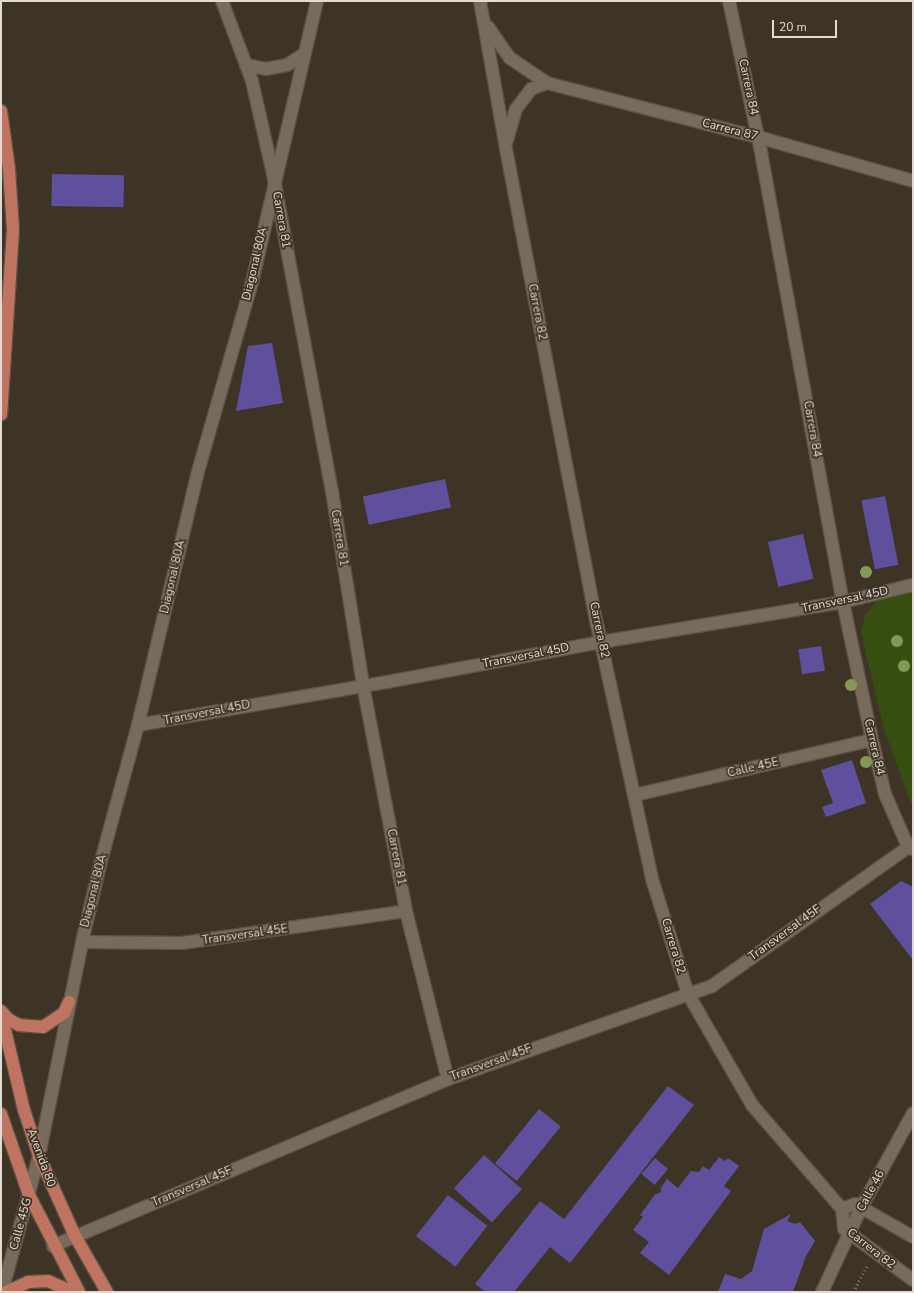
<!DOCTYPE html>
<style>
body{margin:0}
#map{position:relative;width:914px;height:1293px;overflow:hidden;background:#3e3426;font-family:"Nunito Sans",sans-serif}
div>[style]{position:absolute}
.green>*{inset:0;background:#374e11}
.building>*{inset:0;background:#5f4f9c;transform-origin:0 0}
.path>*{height:2.5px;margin-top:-1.25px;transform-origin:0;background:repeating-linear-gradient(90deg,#7e766a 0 1px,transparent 0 4px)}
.roads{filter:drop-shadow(1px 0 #5a5145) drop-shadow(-1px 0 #5a5145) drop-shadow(0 1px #5a5145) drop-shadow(0 -1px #5a5145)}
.minor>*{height:12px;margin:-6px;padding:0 6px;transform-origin:6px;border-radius:6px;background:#776b5c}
.major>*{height:12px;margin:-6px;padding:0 6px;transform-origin:6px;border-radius:6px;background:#c17361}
.trees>*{width:12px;height:12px;margin:-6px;border-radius:50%;background:#839955}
span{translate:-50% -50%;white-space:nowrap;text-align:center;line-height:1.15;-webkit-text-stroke:3.5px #3e3426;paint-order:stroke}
.street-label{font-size:12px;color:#e2dbd3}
.frame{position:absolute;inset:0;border:2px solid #e2dbd3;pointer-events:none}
.scale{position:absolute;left:772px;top:20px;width:65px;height:18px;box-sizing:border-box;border:2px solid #e2dbd3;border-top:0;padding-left:5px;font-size:12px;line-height:14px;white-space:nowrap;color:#e2dbd3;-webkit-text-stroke:3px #3e3426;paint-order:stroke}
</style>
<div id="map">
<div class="green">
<div style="clip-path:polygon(913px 592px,913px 809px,884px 729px,861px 633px,865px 615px,877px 600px)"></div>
</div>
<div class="building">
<div style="left:52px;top:174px;width:72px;height:32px;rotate:1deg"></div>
<div style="clip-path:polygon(272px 343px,283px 403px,236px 411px,248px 346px)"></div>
<div style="left:445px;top:479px;width:29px;height:84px;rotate:78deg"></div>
<div style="left:885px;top:496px;width:70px;height:24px;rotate:79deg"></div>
<div style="left:803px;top:534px;width:46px;height:36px;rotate:77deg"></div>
<div style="left:821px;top:646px;width:25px;height:23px;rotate:81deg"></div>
<div style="clip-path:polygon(852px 760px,866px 803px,826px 817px,822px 807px,833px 803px,821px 770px)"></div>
<div style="clip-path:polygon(901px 881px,913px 887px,913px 960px,870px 904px)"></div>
<div style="clip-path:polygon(668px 1086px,694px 1105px,570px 1263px,550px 1247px,514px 1292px,486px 1292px,475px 1284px,540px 1201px,564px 1219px)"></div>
<div style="left:539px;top:1109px;width:28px;height:70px;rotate:39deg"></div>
<div style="left:484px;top:1155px;width:51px;height:45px;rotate:42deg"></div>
<div style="clip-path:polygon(719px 1157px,725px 1161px,728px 1158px,739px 1166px,724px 1186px,731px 1191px,669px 1275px,640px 1253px,649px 1242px,633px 1230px,643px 1217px,640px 1215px,656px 1193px,658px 1194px,662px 1190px,660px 1189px,667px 1179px,678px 1188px,691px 1171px,699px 1172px,703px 1166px,709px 1170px)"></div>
<div style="left:655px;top:1158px;width:17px;height:21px;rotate:40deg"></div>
<div style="left:448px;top:1195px;width:50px;height:52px;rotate:38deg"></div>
<div style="clip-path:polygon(791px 1214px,787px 1221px,795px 1224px,800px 1222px,815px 1241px,806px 1256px,793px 1292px,718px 1292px,725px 1274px,741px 1279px,752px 1271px,764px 1229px)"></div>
</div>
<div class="path">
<div style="left:853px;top:1292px;width:30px;rotate:-62deg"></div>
</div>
<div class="roads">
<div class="minor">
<div style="left:222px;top:1px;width:85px;rotate:69.4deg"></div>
<div style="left:252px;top:81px;width:100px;rotate:77.3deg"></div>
<div style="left:274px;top:179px;width:317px;rotate:79.5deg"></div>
<div style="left:332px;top:491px;width:196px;rotate:80.9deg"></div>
<div style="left:363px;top:685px;width:230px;rotate:79.2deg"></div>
<div style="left:406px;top:911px;width:173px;rotate:76deg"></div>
<div style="left:480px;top:1px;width:150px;rotate:80deg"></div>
<div style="left:506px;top:149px;width:484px;rotate:79.2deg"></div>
<div style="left:597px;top:624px;width:261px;rotate:77.8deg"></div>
<div style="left:652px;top:879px;width:121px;rotate:72.6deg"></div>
<div style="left:688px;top:994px;width:128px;rotate:60deg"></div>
<div style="left:752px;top:1105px;width:138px;rotate:49.1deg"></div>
<div style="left:842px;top:1209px;width:20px;rotate:84deg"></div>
<div style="left:844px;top:1229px;width:86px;rotate:36.5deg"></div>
<div style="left:729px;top:1px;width:154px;rotate:78deg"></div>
<div style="left:761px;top:152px;width:457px;rotate:79.7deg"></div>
<div style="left:843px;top:602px;width:141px;rotate:78.1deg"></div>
<div style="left:872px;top:740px;width:56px;rotate:76.5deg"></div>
<div style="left:885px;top:794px;width:58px;rotate:66.5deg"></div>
<div style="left:908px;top:847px;width:5px;rotate:22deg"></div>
<div style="left:488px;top:27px;width:38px;rotate:55deg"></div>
<div style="left:510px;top:58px;width:45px;rotate:34deg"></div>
<div style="left:547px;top:83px;width:218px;rotate:14.4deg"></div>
<div style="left:758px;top:137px;width:161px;rotate:15.8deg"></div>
<div style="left:246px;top:65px;width:20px;rotate:11deg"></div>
<div style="left:266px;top:69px;width:21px;rotate:-11deg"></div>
<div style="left:287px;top:65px;width:20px;rotate:-33deg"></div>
<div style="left:507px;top:140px;width:32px;rotate:-74deg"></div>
<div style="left:516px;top:109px;width:25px;rotate:-53deg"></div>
<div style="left:531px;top:89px;width:17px;rotate:-21deg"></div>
<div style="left:138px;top:725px;width:253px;rotate:-9.8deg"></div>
<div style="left:387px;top:682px;width:218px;rotate:-10.6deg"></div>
<div style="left:601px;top:642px;width:245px;rotate:-9.4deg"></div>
<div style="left:843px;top:602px;width:72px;rotate:-13.7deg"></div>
<div style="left:635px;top:795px;width:243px;rotate:-13.1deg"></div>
<div style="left:82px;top:942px;width:100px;rotate:0.6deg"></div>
<div style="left:182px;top:943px;width:226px;rotate:-8.1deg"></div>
<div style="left:842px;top:1209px;width:14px;rotate:-21deg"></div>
<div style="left:855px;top:1204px;width:67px;rotate:29.6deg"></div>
<div style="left:53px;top:1246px;width:429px;rotate:-22.9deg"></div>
<div style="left:448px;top:1079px;width:280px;rotate:-19.4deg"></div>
<div style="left:712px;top:986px;width:240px;rotate:-35.3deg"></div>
<div style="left:2px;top:1292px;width:141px;rotate:-74.8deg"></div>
<div style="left:39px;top:1156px;width:218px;rotate:-78.6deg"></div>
<div style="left:82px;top:942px;width:83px;rotate:-76.8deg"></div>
<div style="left:101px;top:861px;width:141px;rotate:-74.8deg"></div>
<div style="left:138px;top:725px;width:257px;rotate:-76.7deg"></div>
<div style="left:197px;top:475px;width:205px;rotate:-74.1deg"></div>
<div style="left:253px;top:278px;width:284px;rotate:-77deg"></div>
<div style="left:822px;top:1292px;width:93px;rotate:-65.1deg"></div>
<div style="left:861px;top:1208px;width:108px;rotate:-61.3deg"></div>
</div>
<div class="major">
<div style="left:1px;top:111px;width:59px;rotate:82.1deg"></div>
<div style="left:9px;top:169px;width:61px;rotate:86.2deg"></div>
<div style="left:13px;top:230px;width:185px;rotate:93.7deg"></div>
<div style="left:1px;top:1011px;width:11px;rotate:49deg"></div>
<div style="left:8px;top:1019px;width:13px;rotate:29deg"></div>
<div style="left:19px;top:1025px;width:24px;rotate:5deg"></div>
<div style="left:43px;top:1027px;width:25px;rotate:-34deg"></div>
<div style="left:64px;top:1013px;width:12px;rotate:-66deg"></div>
<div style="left:1px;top:1013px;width:100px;rotate:76.7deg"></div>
<div style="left:24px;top:1110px;width:48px;rotate:71.9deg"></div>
<div style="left:39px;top:1156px;width:88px;rotate:65.8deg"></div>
<div style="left:75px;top:1236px;width:64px;rotate:60.3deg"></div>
<div style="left:1px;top:1114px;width:86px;rotate:70.9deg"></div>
<div style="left:29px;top:1195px;width:109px;rotate:62.7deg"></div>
<div style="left:6px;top:1292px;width:24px;rotate:-24deg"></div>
<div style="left:28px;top:1282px;width:20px;rotate:-3deg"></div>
<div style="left:48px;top:1281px;width:27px;rotate:24deg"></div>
</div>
</div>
<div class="trees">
<div style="left:866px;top:572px"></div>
<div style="left:897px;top:641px"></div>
<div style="left:904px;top:666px"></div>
<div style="left:851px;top:685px"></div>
<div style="left:866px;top:762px"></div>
</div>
<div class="street-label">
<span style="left:748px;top:87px;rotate:78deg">Carrera 84</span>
<span style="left:730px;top:130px;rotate:14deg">Carrera 87</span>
<span style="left:281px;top:220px;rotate:80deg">Carrera 81</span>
<span style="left:255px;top:264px;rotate:-77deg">Diagonal 80A</span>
<span style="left:537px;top:312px;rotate:79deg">Carrera 82</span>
<span style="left:812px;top:429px;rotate:80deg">Carrera 84</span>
<span style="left:339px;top:538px;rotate:81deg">Carrera 81</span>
<span style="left:173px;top:577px;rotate:-77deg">Diagonal 80A</span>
<span style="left:845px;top:600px;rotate:-12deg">Transversal 45D</span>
<span style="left:599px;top:630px;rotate:78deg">Carrera 82</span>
<span style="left:526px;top:656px;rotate:-11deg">Transversal 45D</span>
<span style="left:207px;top:713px;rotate:-11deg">Transversal 45D</span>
<span style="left:874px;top:747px;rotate:77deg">Carrera 84</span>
<span style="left:753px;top:768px;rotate:-13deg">Calle 45E</span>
<span style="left:396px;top:857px;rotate:79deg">Carrera 81</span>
<span style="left:94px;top:891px;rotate:-76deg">Diagonal 80A</span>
<span style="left:785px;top:933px;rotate:-36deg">Transversal 45F</span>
<span style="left:245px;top:935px;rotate:-8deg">Transversal 45E</span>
<span style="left:673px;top:946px;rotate:73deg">Carrera 82</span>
<span style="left:491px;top:1063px;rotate:-20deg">Transversal 45F</span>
<span style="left:41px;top:1158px;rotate:70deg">Avenida 80</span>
<span style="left:192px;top:1187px;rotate:-23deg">Transversal 45F</span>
<span style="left:871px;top:1191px;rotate:-62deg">Calle 46</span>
<span style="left:21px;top:1224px;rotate:-75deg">Calle 45G</span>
<span style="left:871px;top:1249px;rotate:38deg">Carrera 82</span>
</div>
<div class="frame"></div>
<div class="scale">20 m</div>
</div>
